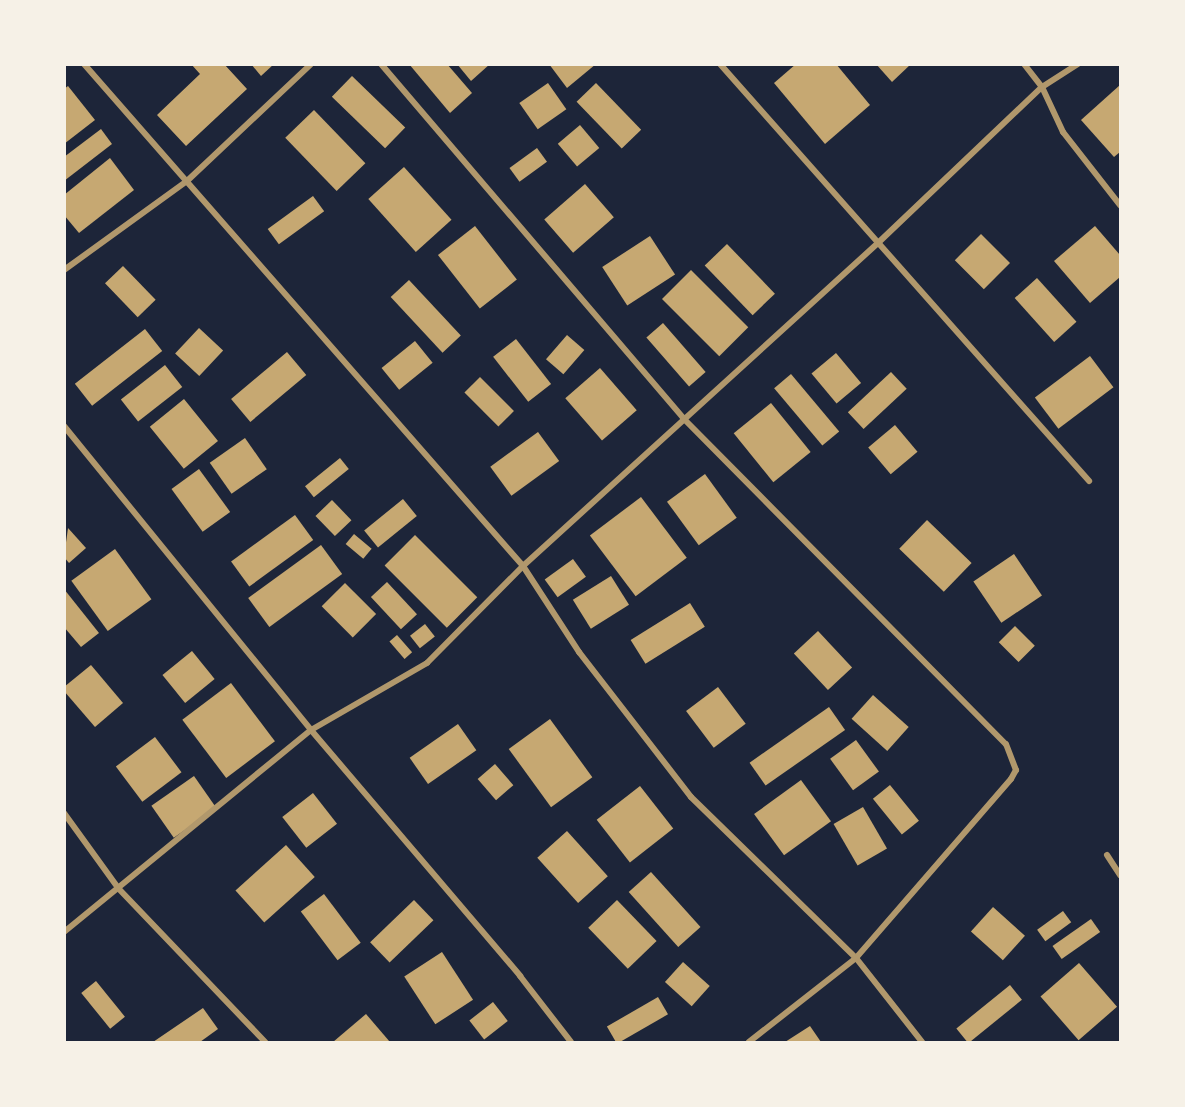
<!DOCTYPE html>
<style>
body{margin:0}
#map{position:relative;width:1185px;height:1107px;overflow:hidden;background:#14213d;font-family:Literata,serif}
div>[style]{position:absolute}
.green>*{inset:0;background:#1d2539;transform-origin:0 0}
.building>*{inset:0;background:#c6a872;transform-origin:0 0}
.minor>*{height:6px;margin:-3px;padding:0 3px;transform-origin:3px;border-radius:3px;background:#b1986c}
span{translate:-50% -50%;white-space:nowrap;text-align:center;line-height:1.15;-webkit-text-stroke:5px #f6f1e7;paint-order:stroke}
.frame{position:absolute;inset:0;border:66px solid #f6f1e7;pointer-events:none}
</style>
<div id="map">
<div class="green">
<div style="left:65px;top:65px;width:1055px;height:977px"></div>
</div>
<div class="building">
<div style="clip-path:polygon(191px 64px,224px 64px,247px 89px,186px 146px,157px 115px,200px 74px)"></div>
<div style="clip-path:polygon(251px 64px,274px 64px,261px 76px)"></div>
<div style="clip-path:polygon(409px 64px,447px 64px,472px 93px,450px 113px)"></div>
<div style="clip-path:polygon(457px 64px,490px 64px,471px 81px)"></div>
<div style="clip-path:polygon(549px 64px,596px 64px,567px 88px)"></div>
<div style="clip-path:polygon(796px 64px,836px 64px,870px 105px,825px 144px,774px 83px)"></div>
<div style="clip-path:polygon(876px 64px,911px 64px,892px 82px)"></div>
<div style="left:352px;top:76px;width:74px;height:29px;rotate:44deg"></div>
<div style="left:548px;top:83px;width:32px;height:35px;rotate:55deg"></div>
<div style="left:596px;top:83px;width:65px;height:27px;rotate:46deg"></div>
<div style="clip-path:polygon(1120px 85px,1120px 152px,1114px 157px,1081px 120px)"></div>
<div style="clip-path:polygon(68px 86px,95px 120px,64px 144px,64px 89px)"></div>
<div style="left:314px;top:110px;width:74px;height:40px;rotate:46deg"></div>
<div style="left:580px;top:125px;width:30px;height:29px;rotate:50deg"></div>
<div style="clip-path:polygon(101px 129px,112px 144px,64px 181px,64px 157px)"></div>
<div style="left:537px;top:148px;width:17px;height:34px;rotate:54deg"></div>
<div style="clip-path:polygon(110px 158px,134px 190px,79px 233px,64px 215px,64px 195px)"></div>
<div style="left:404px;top:167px;width:71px;height:48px;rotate:48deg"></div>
<div style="left:585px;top:184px;width:44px;height:54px;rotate:49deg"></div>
<div style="left:313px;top:196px;width:19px;height:56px;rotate:54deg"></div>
<div style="left:475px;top:226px;width:68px;height:47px;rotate:52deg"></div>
<div style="clip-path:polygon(1095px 226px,1120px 255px,1120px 277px,1090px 303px,1054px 261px)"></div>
<div style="left:981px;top:234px;width:41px;height:37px;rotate:45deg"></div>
<div style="left:650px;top:236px;width:46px;height:57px;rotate:57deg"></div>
<div style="left:727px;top:244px;width:69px;height:31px;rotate:46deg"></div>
<div style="left:123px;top:266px;width:47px;height:25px;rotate:46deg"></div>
<div style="left:691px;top:270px;width:81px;height:41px;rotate:45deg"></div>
<div style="left:1037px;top:278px;width:59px;height:30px;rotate:48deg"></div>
<div style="left:409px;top:280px;width:76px;height:25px;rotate:47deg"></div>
<div style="left:663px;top:323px;width:65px;height:22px;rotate:49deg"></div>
<div style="left:199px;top:328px;width:33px;height:35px;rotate:43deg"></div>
<div style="left:145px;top:329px;width:28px;height:89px;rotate:52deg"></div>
<div style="left:567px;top:335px;width:23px;height:32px;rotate:41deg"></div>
<div style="left:516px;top:339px;width:57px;height:29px;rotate:52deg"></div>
<div style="left:415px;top:341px;width:28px;height:43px;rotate:51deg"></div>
<div style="left:287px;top:352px;width:30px;height:73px;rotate:50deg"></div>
<div style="left:836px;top:353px;width:39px;height:32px;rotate:50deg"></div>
<div style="left:1090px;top:356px;width:39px;height:69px;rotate:53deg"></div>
<div style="left:165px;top:365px;width:28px;height:56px;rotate:52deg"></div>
<div style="left:600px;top:368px;width:56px;height:46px;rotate:49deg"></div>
<div style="left:891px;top:372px;width:23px;height:59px;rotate:47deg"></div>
<div style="left:791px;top:374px;width:75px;height:22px;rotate:50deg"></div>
<div style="left:480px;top:377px;width:48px;height:22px;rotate:45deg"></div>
<div style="left:184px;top:399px;width:54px;height:44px;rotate:51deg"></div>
<div style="left:771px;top:403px;width:63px;height:48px;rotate:51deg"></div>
<div style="left:895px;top:425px;width:35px;height:35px;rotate:50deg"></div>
<div style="left:538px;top:432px;width:36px;height:59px;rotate:54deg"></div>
<div style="left:245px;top:438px;width:38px;height:43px;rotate:55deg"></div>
<div style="left:340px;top:458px;width:14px;height:45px;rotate:51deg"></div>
<div style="left:199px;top:469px;width:53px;height:34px;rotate:54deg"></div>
<div style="left:705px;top:474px;width:54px;height:47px;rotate:54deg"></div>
<div style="left:641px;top:497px;width:76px;height:64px;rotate:53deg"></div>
<div style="left:403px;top:499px;width:22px;height:50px;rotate:51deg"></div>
<div style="left:332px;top:500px;width:28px;height:23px;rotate:46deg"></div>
<div style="left:295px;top:515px;width:31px;height:79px;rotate:54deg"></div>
<div style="left:927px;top:520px;width:62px;height:40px;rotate:44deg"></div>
<div style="clip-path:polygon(68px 528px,86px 548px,69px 563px,64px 557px)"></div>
<div style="left:354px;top:534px;width:23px;height:13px;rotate:40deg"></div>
<div style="left:415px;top:535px;width:88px;height:43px;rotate:45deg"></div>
<div style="left:321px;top:545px;width:36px;height:90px;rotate:54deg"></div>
<div style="left:115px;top:549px;width:62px;height:54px;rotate:54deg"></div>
<div style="left:1014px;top:554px;width:50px;height:49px;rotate:56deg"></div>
<div style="left:573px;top:559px;width:22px;height:35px;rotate:54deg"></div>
<div style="left:611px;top:576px;width:34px;height:45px;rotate:58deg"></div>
<div style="left:387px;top:582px;width:44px;height:22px;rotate:47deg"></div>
<div style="left:345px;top:583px;width:44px;height:33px;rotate:45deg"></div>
<div style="clip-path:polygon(64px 589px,99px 633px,81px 647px,64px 627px)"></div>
<div style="left:690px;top:603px;width:28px;height:70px;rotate:58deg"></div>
<div style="left:425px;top:624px;width:16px;height:19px;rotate:52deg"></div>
<div style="left:1015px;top:626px;width:28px;height:23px;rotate:45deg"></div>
<div style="left:818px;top:631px;width:50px;height:33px;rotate:47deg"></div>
<div style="left:397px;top:635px;width:23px;height:10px;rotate:49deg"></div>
<div style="left:192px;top:651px;width:36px;height:38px;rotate:51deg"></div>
<div style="clip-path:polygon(91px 665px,123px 703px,95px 727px,64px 691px,64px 687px)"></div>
<div style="left:231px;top:683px;width:73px;height:61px;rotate:53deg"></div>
<div style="left:718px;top:687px;width:46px;height:40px;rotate:53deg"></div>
<div style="left:873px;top:695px;width:48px;height:32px;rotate:42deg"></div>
<div style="left:829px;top:707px;width:28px;height:97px;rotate:55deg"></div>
<div style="left:550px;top:719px;width:72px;height:51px;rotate:54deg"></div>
<div style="left:458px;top:724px;width:32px;height:59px;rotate:55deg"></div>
<div style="left:155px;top:737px;width:44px;height:49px;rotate:53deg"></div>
<div style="left:856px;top:740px;width:39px;height:32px;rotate:54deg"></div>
<div style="left:495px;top:764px;width:28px;height:23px;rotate:49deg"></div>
<div style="left:194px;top:776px;width:39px;height:52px;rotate:55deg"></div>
<div style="left:801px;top:780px;width:51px;height:58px;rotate:54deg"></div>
<div style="left:890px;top:785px;width:46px;height:22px;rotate:51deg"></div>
<div style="left:640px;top:786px;width:54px;height:55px;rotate:52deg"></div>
<div style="left:313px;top:793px;width:39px;height:39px;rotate:52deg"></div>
<div style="left:863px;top:807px;width:48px;height:34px;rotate:60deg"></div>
<div style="left:567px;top:831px;width:61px;height:40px;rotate:48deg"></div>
<div style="left:286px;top:845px;width:43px;height:68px;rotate:48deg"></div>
<div style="left:651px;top:872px;width:74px;height:30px;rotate:48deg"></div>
<div style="left:324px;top:894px;width:61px;height:29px;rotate:53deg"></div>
<div style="left:414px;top:900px;width:28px;height:61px;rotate:46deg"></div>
<div style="left:617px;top:900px;width:57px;height:40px;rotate:46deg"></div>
<div style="left:993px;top:907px;width:43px;height:33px;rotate:42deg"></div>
<div style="left:1063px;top:911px;width:14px;height:32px;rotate:54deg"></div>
<div style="left:1091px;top:919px;width:16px;height:47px;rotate:55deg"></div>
<div style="left:442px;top:952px;width:57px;height:45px;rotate:57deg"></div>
<div style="left:683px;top:962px;width:36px;height:27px;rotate:42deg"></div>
<div style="left:1079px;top:963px;width:58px;height:51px;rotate:49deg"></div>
<div style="left:96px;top:981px;width:46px;height:19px;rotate:51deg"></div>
<div style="left:1010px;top:985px;width:19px;height:69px;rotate:51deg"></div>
<div style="left:658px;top:997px;width:20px;height:59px;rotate:60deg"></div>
<div style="left:493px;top:1002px;width:24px;height:30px;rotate:52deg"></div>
<div style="clip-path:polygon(203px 1008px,218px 1029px,200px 1042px,153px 1042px)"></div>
<div style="clip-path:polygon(366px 1014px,390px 1042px,333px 1042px)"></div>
<div style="clip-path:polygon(810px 1026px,821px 1042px,785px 1042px)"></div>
</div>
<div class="minor">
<div style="left:84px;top:64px;width:667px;rotate:48.83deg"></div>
<div style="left:523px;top:566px;width:103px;rotate:56.9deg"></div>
<div style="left:579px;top:652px;width:183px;rotate:52.3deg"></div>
<div style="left:691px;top:797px;width:231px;rotate:44.3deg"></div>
<div style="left:856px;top:958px;width:107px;rotate:51.8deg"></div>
<div style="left:381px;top:64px;width:465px;rotate:49.5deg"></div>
<div style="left:683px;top:418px;width:459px;rotate:45.3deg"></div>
<div style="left:1006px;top:744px;width:28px;rotate:69deg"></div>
<div style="left:1016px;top:770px;width:10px;rotate:119deg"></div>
<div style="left:1011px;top:779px;width:237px;rotate:130.9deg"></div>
<div style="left:856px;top:958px;width:136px;rotate:141.9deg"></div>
<div style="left:720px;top:64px;width:557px;rotate:48.49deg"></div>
<div style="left:1024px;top:64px;width:29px;rotate:52deg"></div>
<div style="left:1042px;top:87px;width:50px;rotate:65deg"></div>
<div style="left:1063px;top:132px;width:93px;rotate:52deg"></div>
<div style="left:64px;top:270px;width:152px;rotate:-35.9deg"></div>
<div style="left:187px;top:181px;width:170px;rotate:-43.3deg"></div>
<div style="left:64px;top:426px;width:392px;rotate:50.9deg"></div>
<div style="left:311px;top:730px;width:323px;rotate:49.6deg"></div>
<div style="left:520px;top:976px;width:83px;rotate:52.3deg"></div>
<div style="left:64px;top:813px;width:92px;rotate:54.2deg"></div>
<div style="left:118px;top:888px;width:213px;rotate:46.3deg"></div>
<div style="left:1107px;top:855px;width:24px;rotate:57deg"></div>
<div style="left:64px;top:932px;width:319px;rotate:-39.3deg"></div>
<div style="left:311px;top:730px;width:134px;rotate:-30deg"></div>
<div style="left:427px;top:663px;width:136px;rotate:-45.3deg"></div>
<div style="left:523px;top:566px;width:481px;rotate:-42.3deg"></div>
<div style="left:879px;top:242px;width:225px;rotate:-43.6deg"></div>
<div style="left:1042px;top:87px;width:43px;rotate:-32.6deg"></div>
</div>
<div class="frame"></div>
</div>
